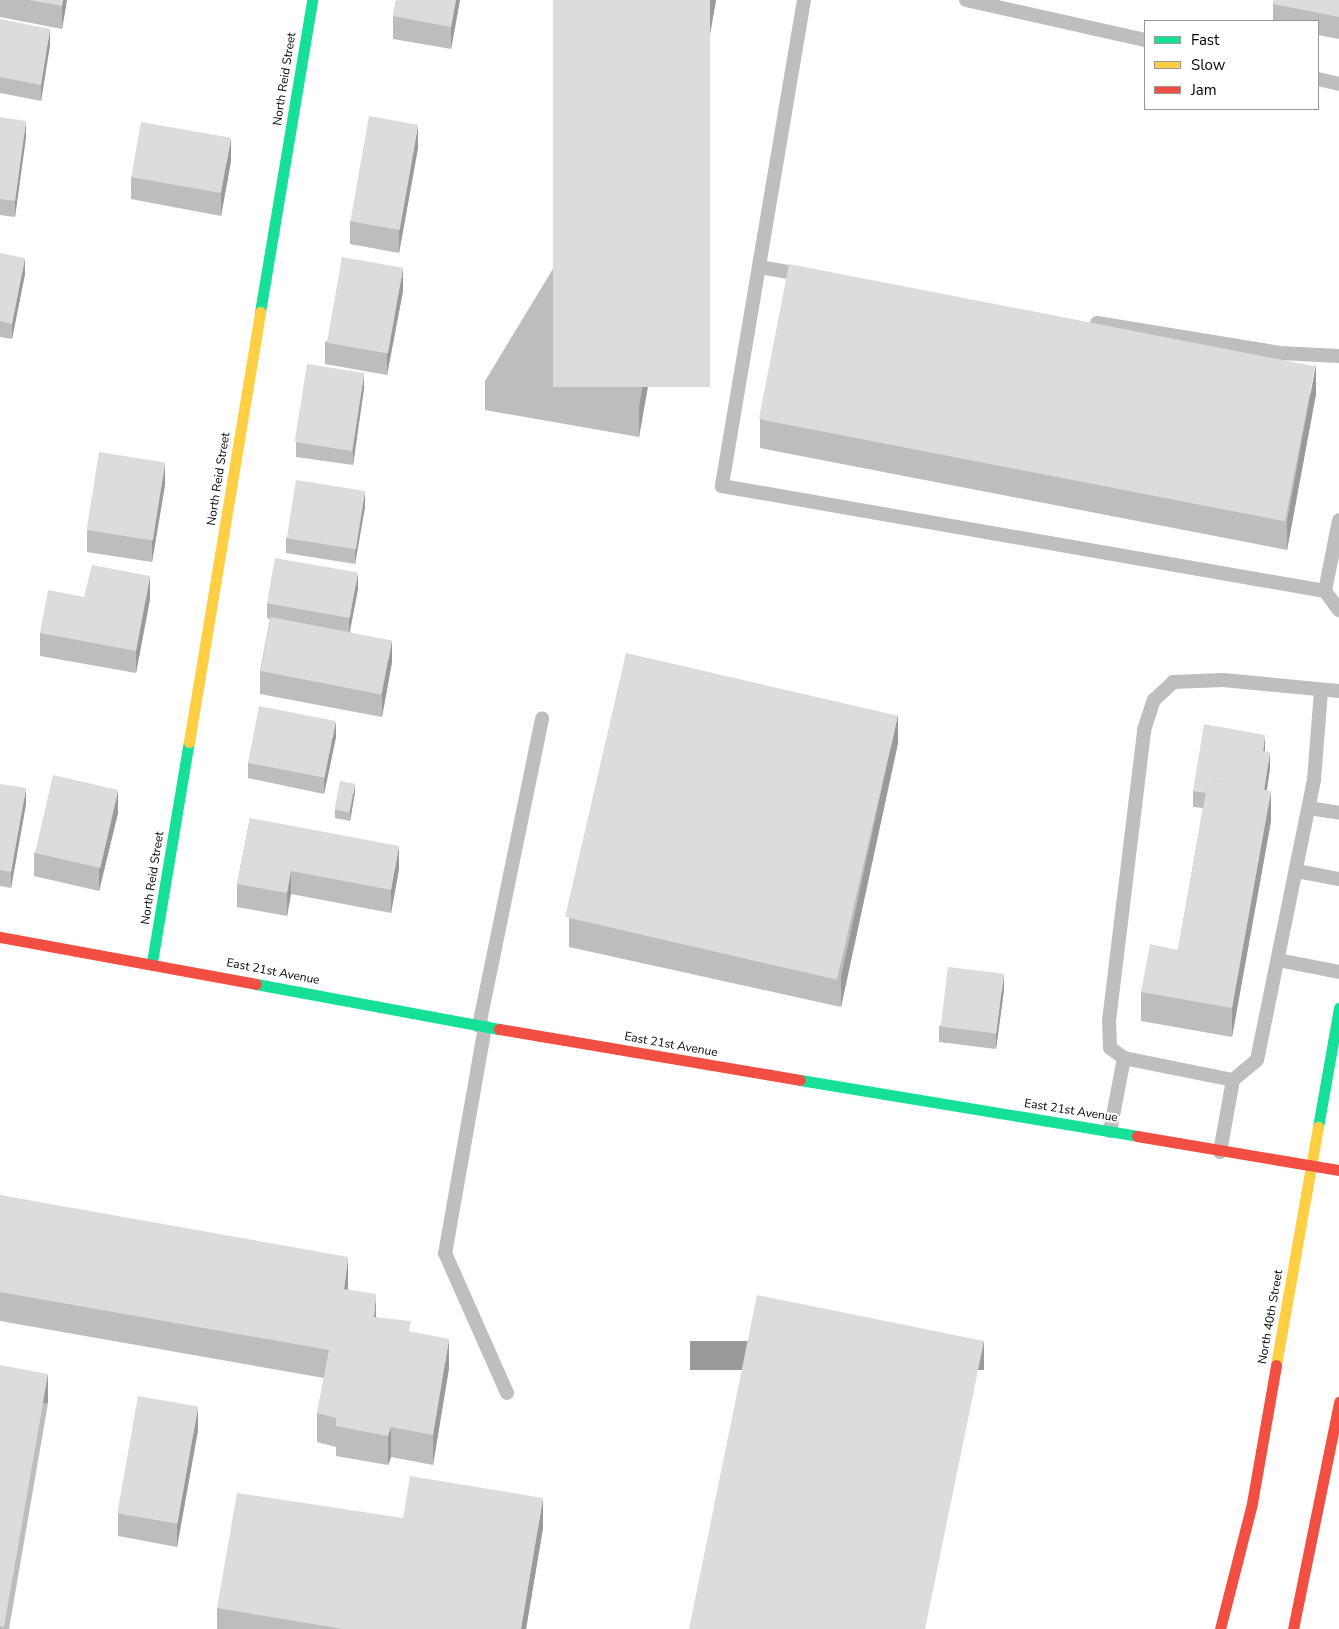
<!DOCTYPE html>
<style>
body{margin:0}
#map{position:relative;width:1339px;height:1629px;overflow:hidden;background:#fff;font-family:"Nunito Sans",sans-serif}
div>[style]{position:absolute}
.lane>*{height:14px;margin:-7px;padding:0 7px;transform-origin:7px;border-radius:7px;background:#bebebe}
.fast>*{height:11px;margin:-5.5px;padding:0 5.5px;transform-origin:5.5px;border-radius:5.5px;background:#16e098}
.slow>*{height:11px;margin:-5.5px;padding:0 5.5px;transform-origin:5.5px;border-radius:5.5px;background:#ffcf43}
.jam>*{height:11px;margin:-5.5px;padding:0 5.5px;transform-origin:5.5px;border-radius:5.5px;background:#f24e42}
.wall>*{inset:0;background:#bdbdbd}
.shaded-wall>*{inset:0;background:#9a9a9a;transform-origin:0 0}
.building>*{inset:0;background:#dcdcdc;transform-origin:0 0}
span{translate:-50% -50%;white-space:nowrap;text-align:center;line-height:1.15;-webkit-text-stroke:4px #fff;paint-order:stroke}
.street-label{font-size:12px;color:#000}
.legend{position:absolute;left:1144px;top:20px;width:175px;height:90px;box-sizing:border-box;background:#fff;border:1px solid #999;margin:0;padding:6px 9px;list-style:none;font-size:15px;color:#000}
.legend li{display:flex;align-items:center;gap:10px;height:25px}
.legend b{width:25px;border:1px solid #999}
</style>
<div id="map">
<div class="lane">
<div style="left:804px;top:0;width:493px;rotate:99.6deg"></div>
<div style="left:722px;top:486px;width:612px;rotate:9.88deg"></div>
<div style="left:1325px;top:591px;width:24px;rotate:54deg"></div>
<div style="left:966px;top:0;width:183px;rotate:12.6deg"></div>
<div style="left:1318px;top:79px;width:22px;rotate:13deg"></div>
<div style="left:760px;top:267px;width:46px;rotate:10.1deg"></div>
<div style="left:1097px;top:323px;width:185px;rotate:9.3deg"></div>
<div style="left:1280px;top:353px;width:59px;rotate:2.9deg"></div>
<div style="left:1325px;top:591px;width:72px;rotate:-78.8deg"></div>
<div style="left:1309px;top:808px;width:30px;rotate:9deg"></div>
<div style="left:1297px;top:871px;width:43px;rotate:10.8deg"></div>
<div style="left:1278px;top:960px;width:62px;rotate:11.1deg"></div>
<div style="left:479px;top:1026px;width:314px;rotate:-78.4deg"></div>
<div style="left:485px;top:1027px;width:230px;rotate:100deg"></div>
<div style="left:445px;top:1253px;width:153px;rotate:66.1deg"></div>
<div style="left:1233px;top:1080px;width:31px;rotate:-40deg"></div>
<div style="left:1257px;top:1060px;width:286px;rotate:-78.5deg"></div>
<div style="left:1314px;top:780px;width:88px;rotate:-85.5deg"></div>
<div style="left:1110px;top:1131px;width:74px;rotate:-79.1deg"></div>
<div style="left:1220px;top:1152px;width:73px;rotate:-79.8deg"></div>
<div style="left:1233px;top:1080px;width:111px;rotate:-168.6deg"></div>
<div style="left:1124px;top:1058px;width:17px;rotate:-144deg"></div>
<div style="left:1110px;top:1048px;width:27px;rotate:-92deg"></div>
<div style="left:1109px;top:1021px;width:293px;rotate:-83.1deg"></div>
<div style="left:1144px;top:730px;width:32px;rotate:-72deg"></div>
<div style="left:1154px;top:700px;width:26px;rotate:-43deg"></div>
<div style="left:1173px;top:682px;width:50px;rotate:-2.3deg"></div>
<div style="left:1223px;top:680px;width:117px;rotate:5.4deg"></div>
</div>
<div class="fast">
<div style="left:260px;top:312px;width:316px;rotate:-80.5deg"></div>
<div style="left:152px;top:962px;width:223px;rotate:-80.5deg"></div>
<div style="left:256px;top:984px;width:247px;rotate:10.5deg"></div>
<div style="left:800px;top:1080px;width:342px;rotate:9.4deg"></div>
<div style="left:1318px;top:1127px;width:121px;rotate:-80deg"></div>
</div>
<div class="slow">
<div style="left:189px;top:742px;width:436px;rotate:-80.6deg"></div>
<div style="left:1276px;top:1365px;width:242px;rotate:-80deg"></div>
</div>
<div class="jam">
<div style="left:0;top:937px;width:260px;rotate:10.4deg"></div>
<div style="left:499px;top:1029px;width:305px;rotate:9.6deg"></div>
<div style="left:1137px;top:1136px;width:205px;rotate:9.6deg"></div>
<div style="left:1220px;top:1629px;width:130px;rotate:-75.7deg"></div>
<div style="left:1252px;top:1503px;width:140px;rotate:-80.1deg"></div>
<div style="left:1293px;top:1629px;width:232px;rotate:-78.5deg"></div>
</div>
<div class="wall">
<div style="clip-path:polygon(0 0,67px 0,62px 29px,0 17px)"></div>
<div style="clip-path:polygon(396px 0,460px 0,451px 49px,393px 39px,393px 16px)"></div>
<div style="clip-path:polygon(716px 0,639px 437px,485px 410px,485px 381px)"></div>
<div style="clip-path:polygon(1339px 0,1339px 39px,1318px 35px,1318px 21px,1273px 21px,1273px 4px)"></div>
<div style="clip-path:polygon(0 19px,50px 45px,41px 101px,0 93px)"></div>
<div style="clip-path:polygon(0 117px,26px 137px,15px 217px,0 215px)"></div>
<div style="clip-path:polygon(418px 148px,399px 253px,350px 244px,350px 221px)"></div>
<div style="clip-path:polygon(231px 161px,221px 216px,131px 199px,131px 177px)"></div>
<div style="clip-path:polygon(0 253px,25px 274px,12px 339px,0 337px)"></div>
<div style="clip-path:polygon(403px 291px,387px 375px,325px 364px,325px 342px)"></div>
<div style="clip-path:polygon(364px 388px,353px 465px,296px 457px,296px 442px)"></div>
<div style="clip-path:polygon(1316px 394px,1287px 550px,760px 448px,760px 419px)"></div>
<div style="clip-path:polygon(165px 485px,152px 562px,87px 552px,87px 530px)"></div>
<div style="clip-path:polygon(365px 507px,355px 564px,286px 553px,286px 538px)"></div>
<div style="clip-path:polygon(358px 589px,350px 632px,392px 662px,382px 717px,260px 694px,260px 671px,270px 619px,267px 618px,267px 603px)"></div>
<div style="clip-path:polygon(84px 597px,150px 599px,136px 673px,40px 656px,40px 633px)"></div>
<div style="clip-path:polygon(336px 737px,324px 794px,248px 778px,248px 763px)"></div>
<div style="clip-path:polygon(898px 743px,841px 1007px,569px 947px,569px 918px)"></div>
<div style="clip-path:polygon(1265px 752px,1270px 768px,1267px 791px,1271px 821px,1232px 1037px,1141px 1021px,1141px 992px,1178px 950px,1203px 808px,1193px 807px,1193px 791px)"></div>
<div style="clip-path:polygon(0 784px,26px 804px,11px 888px,0 886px)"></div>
<div style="clip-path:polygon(355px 792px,350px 821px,335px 818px,335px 810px)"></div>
<div style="clip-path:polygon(118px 813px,99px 891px,34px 876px,34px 853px)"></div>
<div style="clip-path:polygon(250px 818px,399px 869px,391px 913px,291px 894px,287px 916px,237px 907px,237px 884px)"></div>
<div style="clip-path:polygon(1004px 990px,996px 1049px,939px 1042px,939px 1026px)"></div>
<div style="clip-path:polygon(0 1195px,348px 1287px,348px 1289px,376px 1317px,411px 1332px,449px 1368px,433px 1465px,391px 1457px,388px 1465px,336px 1456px,336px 1447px,317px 1442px,317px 1413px,324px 1378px,0 1321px)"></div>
<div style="clip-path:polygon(0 1365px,48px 1403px,9px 1629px,0 1629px)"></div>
<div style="clip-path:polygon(198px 1430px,177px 1547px,118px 1536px,118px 1513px)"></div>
<div style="clip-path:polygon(403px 1518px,543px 1528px,526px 1629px,217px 1629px,217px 1608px)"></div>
</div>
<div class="shaded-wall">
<div style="clip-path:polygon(63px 0,67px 0,62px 29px,62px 6px)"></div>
<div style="clip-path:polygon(456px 0,460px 0,451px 49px,451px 27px)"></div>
<div style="clip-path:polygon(710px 0,716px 0,639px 437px,639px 407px)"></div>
<div style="clip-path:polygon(50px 29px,50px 45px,41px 101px,41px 85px)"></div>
<div style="clip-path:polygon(26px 121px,26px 137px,15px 217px,15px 201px)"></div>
<div style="clip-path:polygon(418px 125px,418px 148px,399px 253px,399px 231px)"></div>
<div style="clip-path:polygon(231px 138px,231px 161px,221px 216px,221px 193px)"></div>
<div style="clip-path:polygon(25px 258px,25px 274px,12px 339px,12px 324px)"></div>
<div style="clip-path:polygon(403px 268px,403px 291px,387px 375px,387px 353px)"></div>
<div style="clip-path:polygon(1316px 364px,1316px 394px,1287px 550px,1287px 521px)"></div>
<div style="clip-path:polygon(364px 373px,364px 388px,353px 465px,353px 450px)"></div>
<div style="clip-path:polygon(165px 463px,165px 485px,152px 562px,152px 540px)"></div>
<div style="clip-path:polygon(365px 491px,365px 507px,355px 564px,355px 549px)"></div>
<div style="clip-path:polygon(358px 573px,358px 589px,349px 634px,349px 618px)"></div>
<div style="clip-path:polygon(150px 576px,150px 599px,136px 673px,136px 651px)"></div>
<div style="clip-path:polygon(392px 640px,392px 662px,382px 717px,382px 694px)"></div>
<div style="clip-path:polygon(898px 714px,898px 743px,841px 1007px,841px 977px)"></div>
<div style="clip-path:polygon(336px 721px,336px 737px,324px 794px,324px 779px)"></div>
<div style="clip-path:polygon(1265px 735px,1265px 750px,1263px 767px,1263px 751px)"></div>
<div style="clip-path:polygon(1270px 752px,1270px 768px,1264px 807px,1264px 792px)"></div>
<div style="clip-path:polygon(355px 784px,355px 792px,350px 821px,350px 813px)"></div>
<div style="clip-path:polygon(26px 788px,26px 804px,11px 888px,11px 872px)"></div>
<div style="clip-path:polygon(118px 790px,118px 813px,99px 891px,99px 869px)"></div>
<div style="clip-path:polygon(1271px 791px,1271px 821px,1232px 1037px,1232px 1008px)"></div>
<div style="clip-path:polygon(399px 846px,399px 869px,391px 913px,391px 890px)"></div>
<div style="clip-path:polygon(291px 871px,291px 894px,287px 916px,287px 893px)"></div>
<div style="clip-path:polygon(1004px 974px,1004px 990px,996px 1049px,996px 1034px)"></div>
<div style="clip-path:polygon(348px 1257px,348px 1287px,344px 1318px,344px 1289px)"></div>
<div style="clip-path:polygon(376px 1294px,376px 1324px,374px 1317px)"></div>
<div style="clip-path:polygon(449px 1339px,449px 1368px,433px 1465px,433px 1435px)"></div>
<div style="left:984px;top:1341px;width:29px;height:294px;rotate:90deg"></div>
<div style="left:48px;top:1374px;width:29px;height:259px;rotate:90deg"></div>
<div style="clip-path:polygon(198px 1407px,198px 1430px,177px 1547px,177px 1524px)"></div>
<div style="clip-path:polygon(391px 1427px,391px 1457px,388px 1465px,388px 1436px)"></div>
<div style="clip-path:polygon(543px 1498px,543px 1528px,526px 1629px,521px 1629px)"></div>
</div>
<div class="building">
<div style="clip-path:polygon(29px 0,63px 0,62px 6px)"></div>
<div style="clip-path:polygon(396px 0,456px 0,451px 27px,393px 16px)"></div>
<div style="left:553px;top:0;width:157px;height:387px"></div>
<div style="clip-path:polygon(1273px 0,1339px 0,1339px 17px,1273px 4px)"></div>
<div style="clip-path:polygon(0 19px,50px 29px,41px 85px,0 77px)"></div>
<div style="left:369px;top:116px;width:50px;height:107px;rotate:10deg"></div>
<div style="clip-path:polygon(0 117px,26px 121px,15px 201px,0 199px)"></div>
<div style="left:141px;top:122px;width:91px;height:56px;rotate:10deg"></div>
<div style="clip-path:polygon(0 253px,25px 258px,12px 324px,0 321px)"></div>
<div style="left:342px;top:257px;width:62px;height:87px;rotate:10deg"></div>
<div style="left:789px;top:264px;width:536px;height:158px;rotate:11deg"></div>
<div style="left:307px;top:364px;width:58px;height:79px;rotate:9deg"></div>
<div style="left:99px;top:452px;width:67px;height:79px;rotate:9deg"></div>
<div style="left:296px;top:480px;width:70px;height:59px;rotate:9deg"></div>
<div style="left:275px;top:558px;width:84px;height:46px;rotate:10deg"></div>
<div style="clip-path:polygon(92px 565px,150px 576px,136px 651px,40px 633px,48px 590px,84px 597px)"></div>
<div style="left:271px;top:617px;width:123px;height:55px;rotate:11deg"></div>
<div style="left:626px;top:653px;width:279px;height:271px;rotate:13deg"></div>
<div style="left:259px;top:706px;width:78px;height:58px;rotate:11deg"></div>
<div style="clip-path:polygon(1204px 724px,1265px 735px,1263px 751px,1270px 752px,1264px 790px,1208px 780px,1206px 793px,1193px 791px)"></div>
<div style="left:53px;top:775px;width:67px;height:80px;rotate:13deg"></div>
<div style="clip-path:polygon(1208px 780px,1271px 791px,1232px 1008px,1141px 992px,1150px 944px,1178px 950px)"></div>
<div style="left:340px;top:781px;width:15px;height:29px;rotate:11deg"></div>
<div style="clip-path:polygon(0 784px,26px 788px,11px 872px,0 870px)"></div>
<div style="clip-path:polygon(250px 818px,399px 846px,391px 890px,291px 871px,287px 893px,237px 884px)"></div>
<div style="left:948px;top:967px;width:56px;height:60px;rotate:7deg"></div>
<div style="clip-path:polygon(0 1195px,348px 1257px,344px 1289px,376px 1294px,374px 1317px,411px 1321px,409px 1331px,449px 1339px,433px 1435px,391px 1427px,388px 1436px,336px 1426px,336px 1418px,317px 1413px,329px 1350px,0 1292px)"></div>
<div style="clip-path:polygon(757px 1295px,984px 1341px,925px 1629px,689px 1629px)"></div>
<div style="clip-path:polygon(0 1365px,48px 1374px,4px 1627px,0 1626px)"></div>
<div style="left:138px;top:1396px;width:61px;height:119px;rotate:10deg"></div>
<div style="clip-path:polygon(410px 1476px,543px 1498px,521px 1629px,343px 1629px,217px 1608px,237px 1493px,403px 1518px)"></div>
</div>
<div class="street-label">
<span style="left:285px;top:79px;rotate:-81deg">North Reid Street</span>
<span style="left:219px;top:479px;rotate:-81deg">North Reid Street</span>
<span style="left:153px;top:878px;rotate:-81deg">North Reid Street</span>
<span style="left:273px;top:972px;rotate:11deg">East 21st Avenue</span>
<span style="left:671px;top:1045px;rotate:10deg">East 21st Avenue</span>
<span style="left:1071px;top:1111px;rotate:9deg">East 21st Avenue</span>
<span style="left:1271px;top:1317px;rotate:-80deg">North 40th Street</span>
</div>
<ul class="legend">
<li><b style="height:6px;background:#16e098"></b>Fast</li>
<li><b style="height:6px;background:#ffcf43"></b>Slow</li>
<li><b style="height:6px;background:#f24e42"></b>Jam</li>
</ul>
</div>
